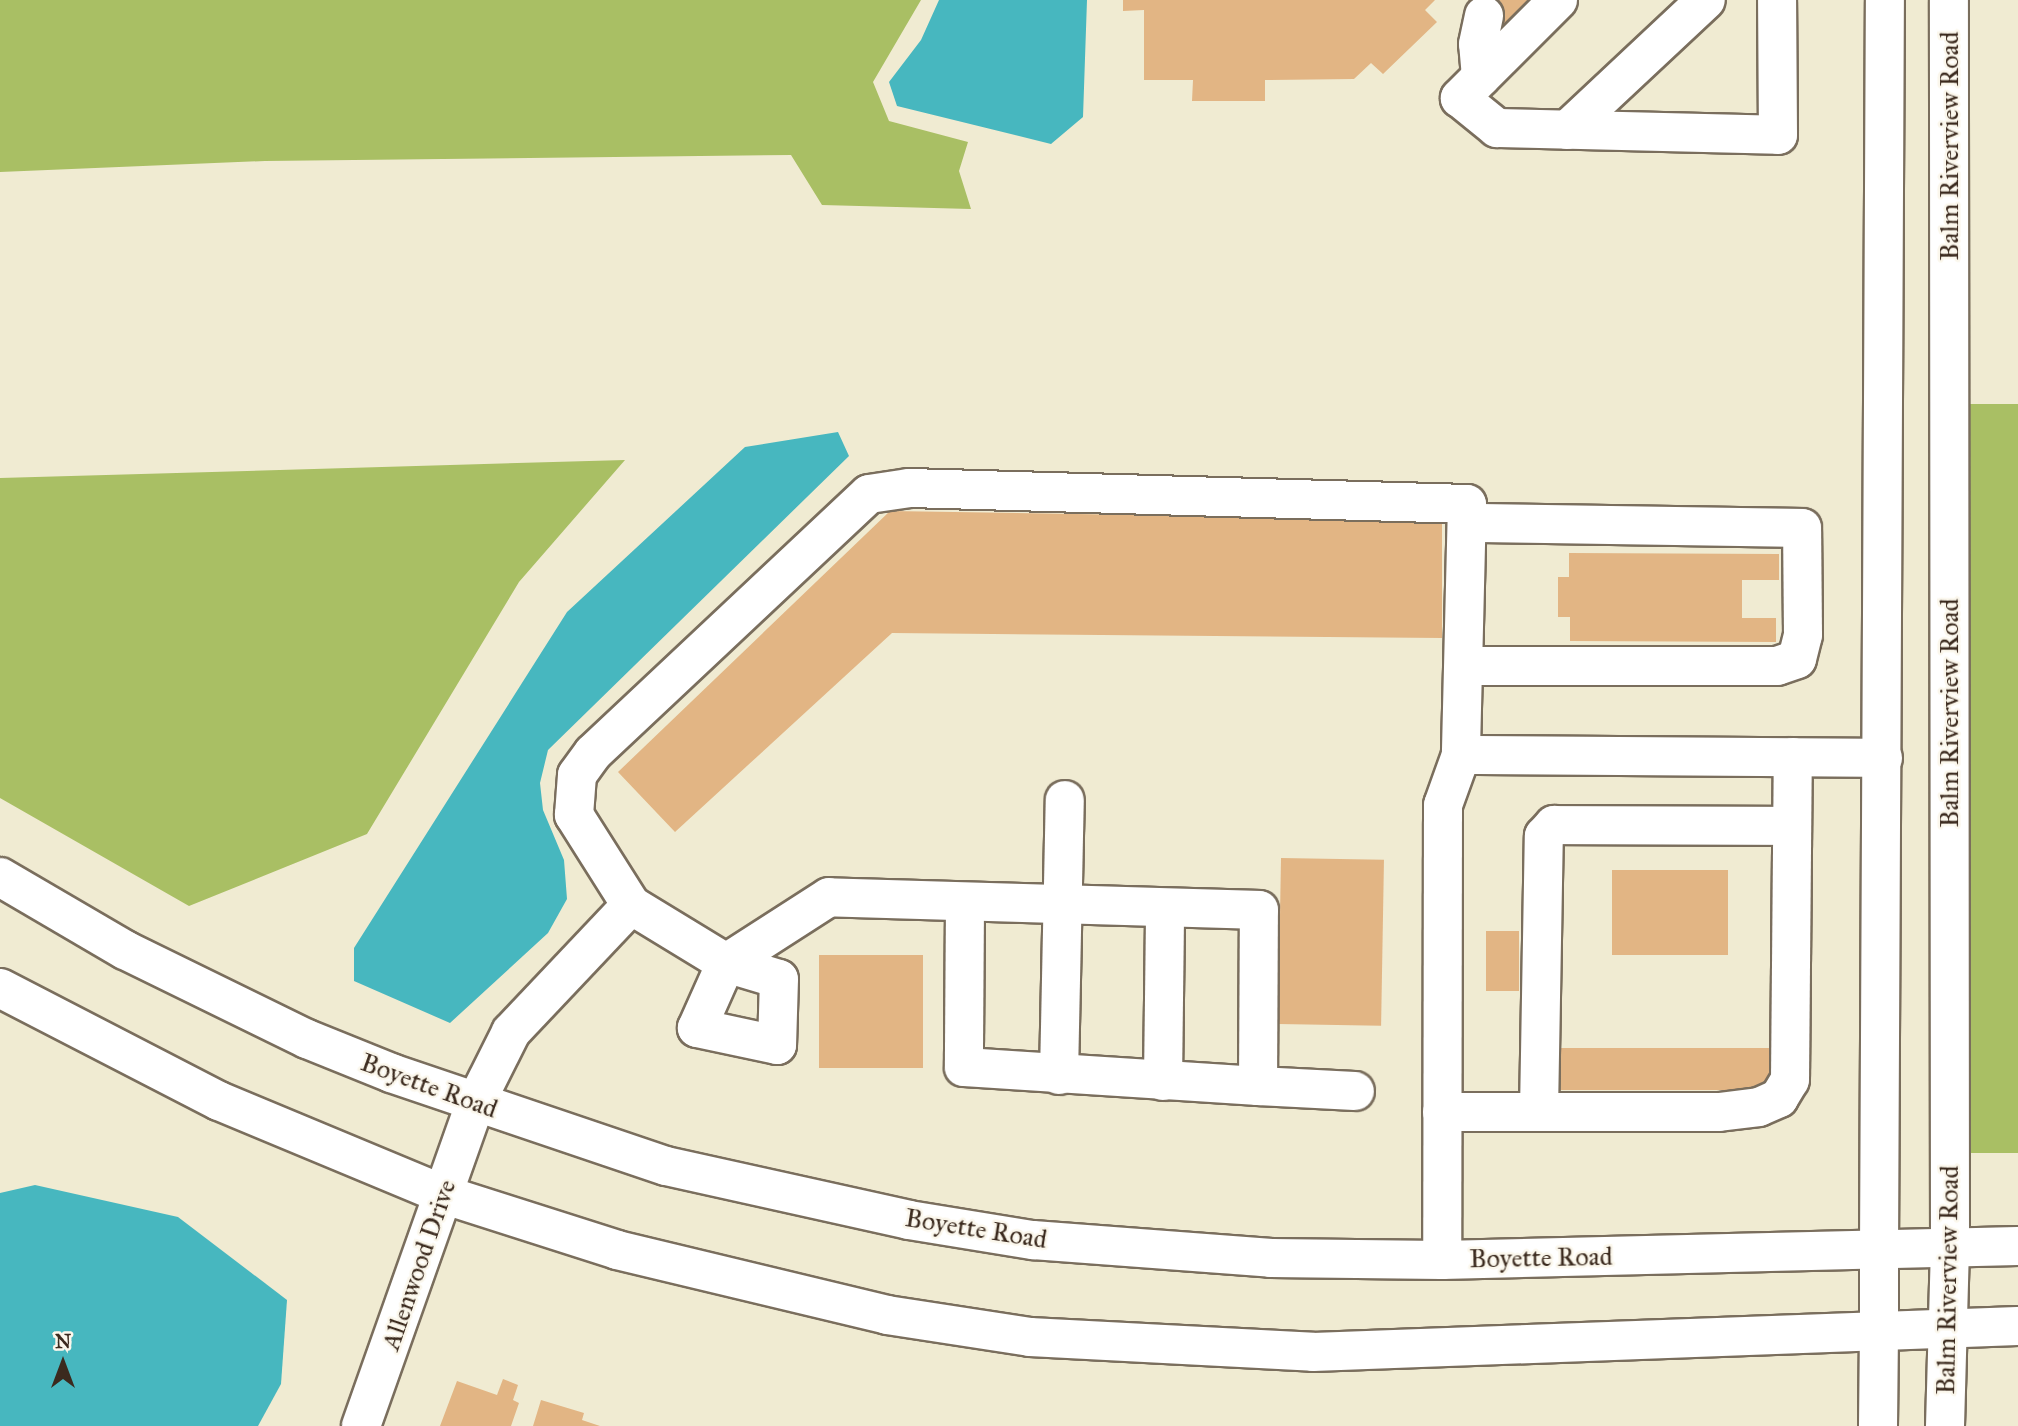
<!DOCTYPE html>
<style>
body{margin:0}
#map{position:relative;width:2018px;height:1426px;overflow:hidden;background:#f0ebd2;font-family:"IM FELL Great Primer",serif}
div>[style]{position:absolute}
.green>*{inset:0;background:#a9bf64;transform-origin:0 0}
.water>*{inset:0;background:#47b7bf}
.building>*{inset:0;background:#e2b584;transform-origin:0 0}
.roads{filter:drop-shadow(2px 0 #7a6e5d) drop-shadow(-2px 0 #7a6e5d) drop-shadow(0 2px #7a6e5d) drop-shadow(0 -2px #7a6e5d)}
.minor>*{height:38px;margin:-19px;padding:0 19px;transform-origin:19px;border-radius:19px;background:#fff}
.major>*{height:38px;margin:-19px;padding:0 19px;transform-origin:19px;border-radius:19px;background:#fff}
span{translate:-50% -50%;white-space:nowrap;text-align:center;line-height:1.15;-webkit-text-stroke:5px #fbf7ec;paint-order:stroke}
.street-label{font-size:26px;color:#3b2a1e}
.north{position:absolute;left:28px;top:1328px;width:70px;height:70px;-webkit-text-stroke:5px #fbf7ec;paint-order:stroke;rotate:0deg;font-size:19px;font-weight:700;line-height:28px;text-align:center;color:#3b2a1e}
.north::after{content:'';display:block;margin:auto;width:24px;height:32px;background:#3b2a1e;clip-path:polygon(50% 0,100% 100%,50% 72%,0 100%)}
</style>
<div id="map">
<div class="green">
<div style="clip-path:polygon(0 0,921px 0,873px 82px,889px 121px,968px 142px,959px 171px,971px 209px,822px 205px,791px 155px,265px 161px,0 172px)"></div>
<div style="left:2018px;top:404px;width:749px;height:49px;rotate:90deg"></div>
<div style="clip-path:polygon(625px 460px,519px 582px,367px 834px,189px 906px,0 798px,0 478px)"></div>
</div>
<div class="water">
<div style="clip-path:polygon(939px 0,1087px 0,1083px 117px,1051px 144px,897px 106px,889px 82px,921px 40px)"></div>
<div style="clip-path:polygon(838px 432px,849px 456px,548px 750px,540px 783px,543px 810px,564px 860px,567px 899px,548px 933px,450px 1023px,354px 981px,354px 948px,567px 612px,745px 447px)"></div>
<div style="clip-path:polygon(35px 1185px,178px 1217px,287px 1300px,281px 1384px,258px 1426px,0 1426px,0 1193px)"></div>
</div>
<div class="building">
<div style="clip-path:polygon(1123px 0,1435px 0,1425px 10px,1437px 22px,1383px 74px,1371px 63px,1354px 79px,1265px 80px,1265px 101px,1192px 101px,1193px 80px,1144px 80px,1144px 10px,1123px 11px)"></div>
<div style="clip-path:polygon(1468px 0,1537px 0,1503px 34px)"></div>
<div style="clip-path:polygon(890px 511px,1442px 520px,1442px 638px,892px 633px,675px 832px,618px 772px)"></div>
<div style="clip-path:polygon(1569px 553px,1779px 554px,1779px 580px,1742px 580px,1742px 618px,1776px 618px,1776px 642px,1570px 641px,1570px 617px,1558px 617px,1558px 577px,1569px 577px)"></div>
<div style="left:1281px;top:858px;width:103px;height:166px;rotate:1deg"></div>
<div style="left:1612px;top:870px;width:116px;height:85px"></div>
<div style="left:1486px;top:931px;width:33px;height:60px"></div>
<div style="left:819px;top:955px;width:104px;height:113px"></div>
<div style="left:1553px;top:1048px;width:225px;height:42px"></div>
<div style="clip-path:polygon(503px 1379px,518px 1385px,513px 1400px,519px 1403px,511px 1426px,440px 1426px,457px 1381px,497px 1395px)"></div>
<div style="clip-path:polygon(541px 1400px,584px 1413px,582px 1420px,600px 1426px,533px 1426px)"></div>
</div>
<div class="roads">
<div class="minor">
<div style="left:1558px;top:0;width:139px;rotate:135deg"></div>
<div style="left:1460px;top:98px;width:48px;rotate:39deg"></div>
<div style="left:1497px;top:128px;width:281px;rotate:1.4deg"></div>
<div style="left:1778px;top:135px;width:135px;rotate:-90.4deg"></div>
<div style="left:1481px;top:77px;width:33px;rotate:-95deg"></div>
<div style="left:1478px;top:44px;width:29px;rotate:-78deg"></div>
<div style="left:1567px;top:130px;width:190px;rotate:-43.1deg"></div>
<div style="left:1464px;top:666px;width:313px"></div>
<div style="left:1777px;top:666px;width:21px;rotate:-19deg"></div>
<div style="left:1797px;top:659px;width:25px;rotate:-76deg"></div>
<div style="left:1803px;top:635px;width:107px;rotate:-90.5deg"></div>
<div style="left:1802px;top:528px;width:335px;rotate:-179.1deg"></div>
<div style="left:1461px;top:755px;width:422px;rotate:0.4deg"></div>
<div style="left:965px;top:904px;width:163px;rotate:90.4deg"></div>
<div style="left:964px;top:1067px;width:295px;rotate:3.7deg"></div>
<div style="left:1258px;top:1086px;width:176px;rotate:-89.7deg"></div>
<div style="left:1259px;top:910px;width:430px;rotate:-178.3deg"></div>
<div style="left:829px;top:897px;width:122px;rotate:147.3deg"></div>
<div style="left:726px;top:963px;width:111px;rotate:-148.6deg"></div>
<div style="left:631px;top:905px;width:107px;rotate:-122.3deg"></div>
<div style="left:574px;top:815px;width:40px;rotate:-85.7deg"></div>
<div style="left:577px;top:775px;width:27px;rotate:-54deg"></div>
<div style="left:593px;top:753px;width:378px;rotate:-43.2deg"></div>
<div style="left:869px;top:494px;width:40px;rotate:-8.5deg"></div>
<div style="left:909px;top:488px;width:558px;rotate:1.64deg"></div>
<div style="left:1467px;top:504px;width:251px;rotate:91.4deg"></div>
<div style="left:1461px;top:755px;width:53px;rotate:109.8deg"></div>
<div style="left:1443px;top:805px;width:455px;rotate:90.1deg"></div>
<div style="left:726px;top:963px;width:55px;rotate:16.8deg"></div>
<div style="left:779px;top:979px;width:66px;rotate:91.7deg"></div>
<div style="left:777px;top:1045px;width:82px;rotate:-168deg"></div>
<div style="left:697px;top:1028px;width:71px;rotate:-66deg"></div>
<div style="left:1059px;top:1075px;width:275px;rotate:-88.8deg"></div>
<div style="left:1163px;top:1081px;width:171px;rotate:-89.3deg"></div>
<div style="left:1258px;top:1086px;width:97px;rotate:3deg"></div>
<div style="left:1442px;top:1112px;width:277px"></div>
<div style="left:1719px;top:1112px;width:40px;rotate:-7.1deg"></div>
<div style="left:1759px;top:1107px;width:22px;rotate:-24deg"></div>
<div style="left:1779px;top:1098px;width:21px;rotate:-59deg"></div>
<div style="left:1790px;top:1080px;width:323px;rotate:-89.5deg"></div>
<div style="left:1539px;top:1112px;width:276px;rotate:-89deg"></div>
<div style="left:1544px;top:836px;width:15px;rotate:-48deg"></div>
<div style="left:1554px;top:825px;width:238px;rotate:0.2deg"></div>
<div style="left:1879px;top:1330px;width:79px;rotate:-90deg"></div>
<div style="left:361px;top:1426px;width:342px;rotate:-70.5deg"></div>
<div style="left:475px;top:1104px;width:80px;rotate:-63.4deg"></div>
<div style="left:511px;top:1032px;width:175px;rotate:-46.6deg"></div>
</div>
<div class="major">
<div style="left:0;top:877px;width:145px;rotate:30.3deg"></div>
<div style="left:125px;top:950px;width:203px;rotate:26.1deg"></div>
<div style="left:307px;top:1039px;width:91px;rotate:22deg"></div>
<div style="left:391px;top:1073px;width:290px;rotate:18.7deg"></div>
<div style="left:666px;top:1166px;width:249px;rotate:12.5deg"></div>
<div style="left:909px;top:1220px;width:126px;rotate:9.2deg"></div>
<div style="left:1033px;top:1240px;width:239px;rotate:4.3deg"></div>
<div style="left:1271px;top:1258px;width:171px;rotate:0.7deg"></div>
<div style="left:1442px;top:1260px;width:576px;rotate:-1.39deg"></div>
<div style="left:0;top:988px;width:246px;rotate:27.3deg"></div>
<div style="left:219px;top:1101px;width:242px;rotate:22.6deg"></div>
<div style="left:442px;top:1194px;width:184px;rotate:17.7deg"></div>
<div style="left:617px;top:1250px;width:278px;rotate:13.5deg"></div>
<div style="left:887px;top:1315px;width:145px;rotate:8.7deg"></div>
<div style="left:1030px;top:1337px;width:283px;rotate:3deg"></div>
<div style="left:1313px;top:1352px;width:705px;rotate:-2.11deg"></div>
<div style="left:1879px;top:1251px;width:1251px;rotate:-89.73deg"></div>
<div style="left:1878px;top:1426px;width:96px;rotate:-89.4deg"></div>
<div style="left:1945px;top:1426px;width:177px;rotate:-88.4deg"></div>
<div style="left:1950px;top:1249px;width:1249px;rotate:-90.05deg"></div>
</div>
</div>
<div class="street-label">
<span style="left:1950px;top:146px;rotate:-90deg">Balm Riverview Road</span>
<span style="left:1950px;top:713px;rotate:-90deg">Balm Riverview Road</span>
<span style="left:429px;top:1086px;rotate:20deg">Boyette Road</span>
<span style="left:976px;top:1229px;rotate:9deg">Boyette Road</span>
<span style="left:1541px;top:1258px;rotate:-1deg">Boyette Road</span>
<span style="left:419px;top:1265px;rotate:-71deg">Allenwood Drive</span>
<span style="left:1948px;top:1280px;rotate:-89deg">Balm Riverview Road</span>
</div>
<div class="north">N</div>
</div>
